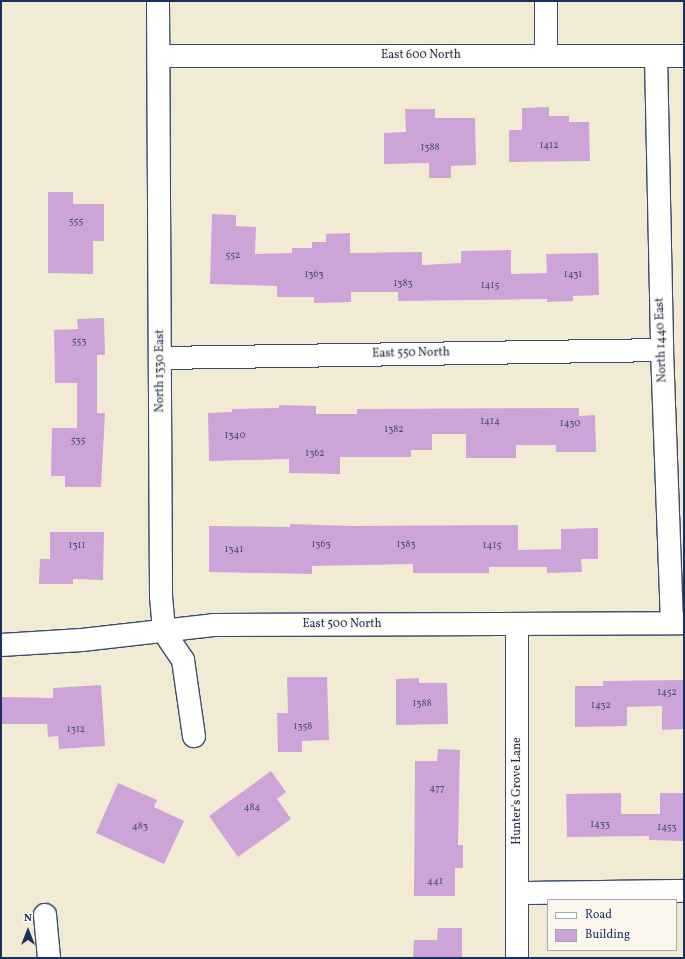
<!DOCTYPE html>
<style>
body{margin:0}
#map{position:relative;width:685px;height:959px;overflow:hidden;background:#f2ebd3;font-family:Vollkorn,serif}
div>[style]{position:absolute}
.building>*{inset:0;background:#cda4d8}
.roads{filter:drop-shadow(1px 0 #3b4b70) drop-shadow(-1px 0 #3b4b70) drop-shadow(0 1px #3b4b70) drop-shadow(0 -1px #3b4b70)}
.minor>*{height:22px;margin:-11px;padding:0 11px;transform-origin:11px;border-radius:11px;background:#fff}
span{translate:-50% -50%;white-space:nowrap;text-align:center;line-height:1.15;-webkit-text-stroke:3px #fbf7ec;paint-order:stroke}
.number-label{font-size:10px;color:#484c7c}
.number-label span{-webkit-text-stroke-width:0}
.street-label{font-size:12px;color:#1b2f5e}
.frame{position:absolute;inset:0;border:2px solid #1b2f5e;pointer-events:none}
.legend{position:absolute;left:547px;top:899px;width:130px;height:52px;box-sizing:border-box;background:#fbf7ec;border:1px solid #a1a7b3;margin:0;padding:5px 7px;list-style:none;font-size:12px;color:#1b2f5e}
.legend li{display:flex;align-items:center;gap:8px;height:20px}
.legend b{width:20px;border:1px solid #a1a7b3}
.north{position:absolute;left:8px;top:911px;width:40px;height:40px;-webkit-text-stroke:3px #fbf7ec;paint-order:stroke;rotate:0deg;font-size:11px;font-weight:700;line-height:16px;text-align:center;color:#1b2f5e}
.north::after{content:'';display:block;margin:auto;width:14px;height:18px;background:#1b2f5e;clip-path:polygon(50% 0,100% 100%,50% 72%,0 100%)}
</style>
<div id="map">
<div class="building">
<div style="clip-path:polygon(549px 107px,549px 116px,569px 116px,569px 122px,589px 122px,590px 161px,509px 162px,509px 130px,522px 130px,522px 108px)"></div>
<div style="clip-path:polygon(405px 109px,435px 109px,435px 118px,475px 118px,476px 165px,451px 166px,451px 178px,429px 178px,429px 163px,384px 164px,384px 133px,406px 132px)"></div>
<div style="clip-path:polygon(48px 192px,73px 192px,73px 204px,104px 204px,104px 241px,93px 241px,93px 274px,48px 273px)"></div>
<div style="clip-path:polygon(212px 214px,236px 215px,236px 226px,256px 227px,255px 254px,292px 253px,292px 248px,312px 248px,312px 242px,326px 242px,326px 234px,350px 233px,350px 253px,422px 252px,422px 265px,461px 263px,461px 251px,511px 250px,511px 274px,547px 273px,546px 254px,598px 253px,599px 295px,573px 296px,573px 301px,547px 302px,547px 299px,398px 301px,398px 292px,351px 292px,351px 302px,314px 303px,314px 297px,277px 297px,277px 286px,210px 284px)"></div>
<div style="clip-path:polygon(104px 318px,105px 355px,97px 355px,97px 413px,105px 413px,101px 487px,65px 487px,65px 476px,51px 476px,52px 428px,77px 428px,77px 383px,55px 383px,54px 330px,78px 329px,77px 319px)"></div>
<div style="clip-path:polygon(279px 405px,316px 406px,316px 414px,357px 414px,357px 409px,579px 408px,579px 416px,595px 415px,596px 452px,556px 452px,556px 445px,516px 445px,516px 458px,466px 458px,466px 434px,432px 434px,432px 450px,411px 450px,411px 457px,340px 457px,340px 474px,289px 473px,289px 459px,209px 461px,208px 413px,232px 412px,232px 409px,279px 408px)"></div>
<div style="clip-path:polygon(290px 524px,352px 526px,518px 525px,518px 550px,561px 549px,561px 529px,598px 528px,598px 559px,581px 559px,582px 572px,547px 573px,547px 567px,489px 567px,489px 573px,413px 573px,413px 564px,312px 566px,312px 574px,209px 572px,209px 526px,290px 527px)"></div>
<div style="clip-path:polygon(50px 532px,104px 532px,103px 580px,73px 579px,73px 584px,39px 584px,40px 559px,50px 559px)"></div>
<div style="clip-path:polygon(287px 677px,327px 677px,329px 740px,302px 741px,302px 752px,278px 752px,277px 713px,288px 713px)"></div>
<div style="clip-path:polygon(419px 678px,419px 683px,447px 683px,448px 724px,396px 725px,396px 679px)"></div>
<div style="clip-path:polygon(684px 680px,684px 729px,662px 730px,662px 706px,627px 707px,627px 726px,575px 727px,575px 686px,603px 686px,603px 681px)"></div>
<div style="clip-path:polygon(101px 685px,105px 746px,59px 749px,58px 736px,48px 737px,47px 724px,1px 724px,1px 697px,53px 698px,53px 688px)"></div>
<div style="clip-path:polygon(438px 749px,460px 750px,458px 845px,463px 845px,463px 868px,455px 868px,455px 896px,414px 896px,415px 761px,437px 761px)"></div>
<div style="clip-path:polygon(271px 771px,286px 792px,277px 799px,291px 819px,238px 857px,209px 816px)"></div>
<div style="clip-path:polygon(118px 783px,157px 800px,154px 807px,184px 821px,164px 864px,96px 833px)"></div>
<div style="clip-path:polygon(621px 793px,621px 814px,660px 814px,660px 793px,684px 793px,684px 841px,649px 840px,649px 836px,567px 837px,566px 794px)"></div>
<div style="clip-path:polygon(438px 928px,462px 928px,462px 958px,413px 958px,414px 940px,437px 940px)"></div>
</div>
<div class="roads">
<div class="minor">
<div style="left:158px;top:1px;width:595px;rotate:89.71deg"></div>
<div style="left:161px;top:596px;width:36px;rotate:85deg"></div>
<div style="left:164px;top:632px;width:34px;rotate:56deg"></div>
<div style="left:183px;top:660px;width:77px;rotate:81.8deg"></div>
<div style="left:546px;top:1px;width:55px;rotate:90deg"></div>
<div style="left:159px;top:56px;width:525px"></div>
<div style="left:656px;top:56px;width:294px;rotate:88.8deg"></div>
<div style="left:662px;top:350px;width:273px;rotate:87.9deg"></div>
<div style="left:161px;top:358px;width:501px;rotate:-0.91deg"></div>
<div style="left:517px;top:624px;width:334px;rotate:90deg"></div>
<div style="left:1px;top:645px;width:81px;rotate:-3.5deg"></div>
<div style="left:82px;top:640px;width:132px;rotate:-6.5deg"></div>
<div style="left:213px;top:625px;width:471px;rotate:-0.2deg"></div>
<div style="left:518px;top:893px;width:166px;rotate:-0.7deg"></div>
<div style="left:45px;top:915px;width:43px;rotate:84.7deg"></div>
</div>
</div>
<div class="number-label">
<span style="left:549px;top:146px">1412</span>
<span style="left:430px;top:148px">1388</span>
<span style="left:76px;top:222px">555</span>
<span style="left:233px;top:256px">552</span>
<span style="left:314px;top:275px">1363</span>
<span style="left:573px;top:275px">1431</span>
<span style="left:403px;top:284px">1383</span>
<span style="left:490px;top:286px">1415</span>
<span style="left:79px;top:342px">553</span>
<span style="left:490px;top:422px">1414</span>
<span style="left:570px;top:424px">1430</span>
<span style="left:394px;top:430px">1382</span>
<span style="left:235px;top:436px">1340</span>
<span style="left:78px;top:441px">535</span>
<span style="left:315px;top:454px">1362</span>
<span style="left:321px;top:545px">1363</span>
<span style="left:406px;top:545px">1383</span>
<span style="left:77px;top:546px">1311</span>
<span style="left:492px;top:546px">1415</span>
<span style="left:234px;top:550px">1341</span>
<span style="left:667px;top:693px">1452</span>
<span style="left:422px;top:704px">1388</span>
<span style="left:601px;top:706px">1432</span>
<span style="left:303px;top:727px">1358</span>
<span style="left:76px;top:730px">1312</span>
<span style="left:437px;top:789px">477</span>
<span style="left:252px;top:808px">484</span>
<span style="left:600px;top:825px">1433</span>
<span style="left:140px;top:827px">483</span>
<span style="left:667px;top:828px">1453</span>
<span style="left:435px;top:882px">441</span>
</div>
<div class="street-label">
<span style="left:421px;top:56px">East 600 North</span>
<span style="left:662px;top:340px;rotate:-92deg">North 1440 East</span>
<span style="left:411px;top:354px;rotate:-1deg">East 550 North</span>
<span style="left:161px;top:371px;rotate:-90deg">North 1330 East</span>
<span style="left:342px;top:625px">East 500 North</span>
<span style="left:518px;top:791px;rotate:-90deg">Hunter's Grove Lane</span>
</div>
<div class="frame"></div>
<ul class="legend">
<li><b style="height:5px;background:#fff"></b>Road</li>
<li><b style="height:11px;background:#cda4d8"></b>Building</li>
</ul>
<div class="north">N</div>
</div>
